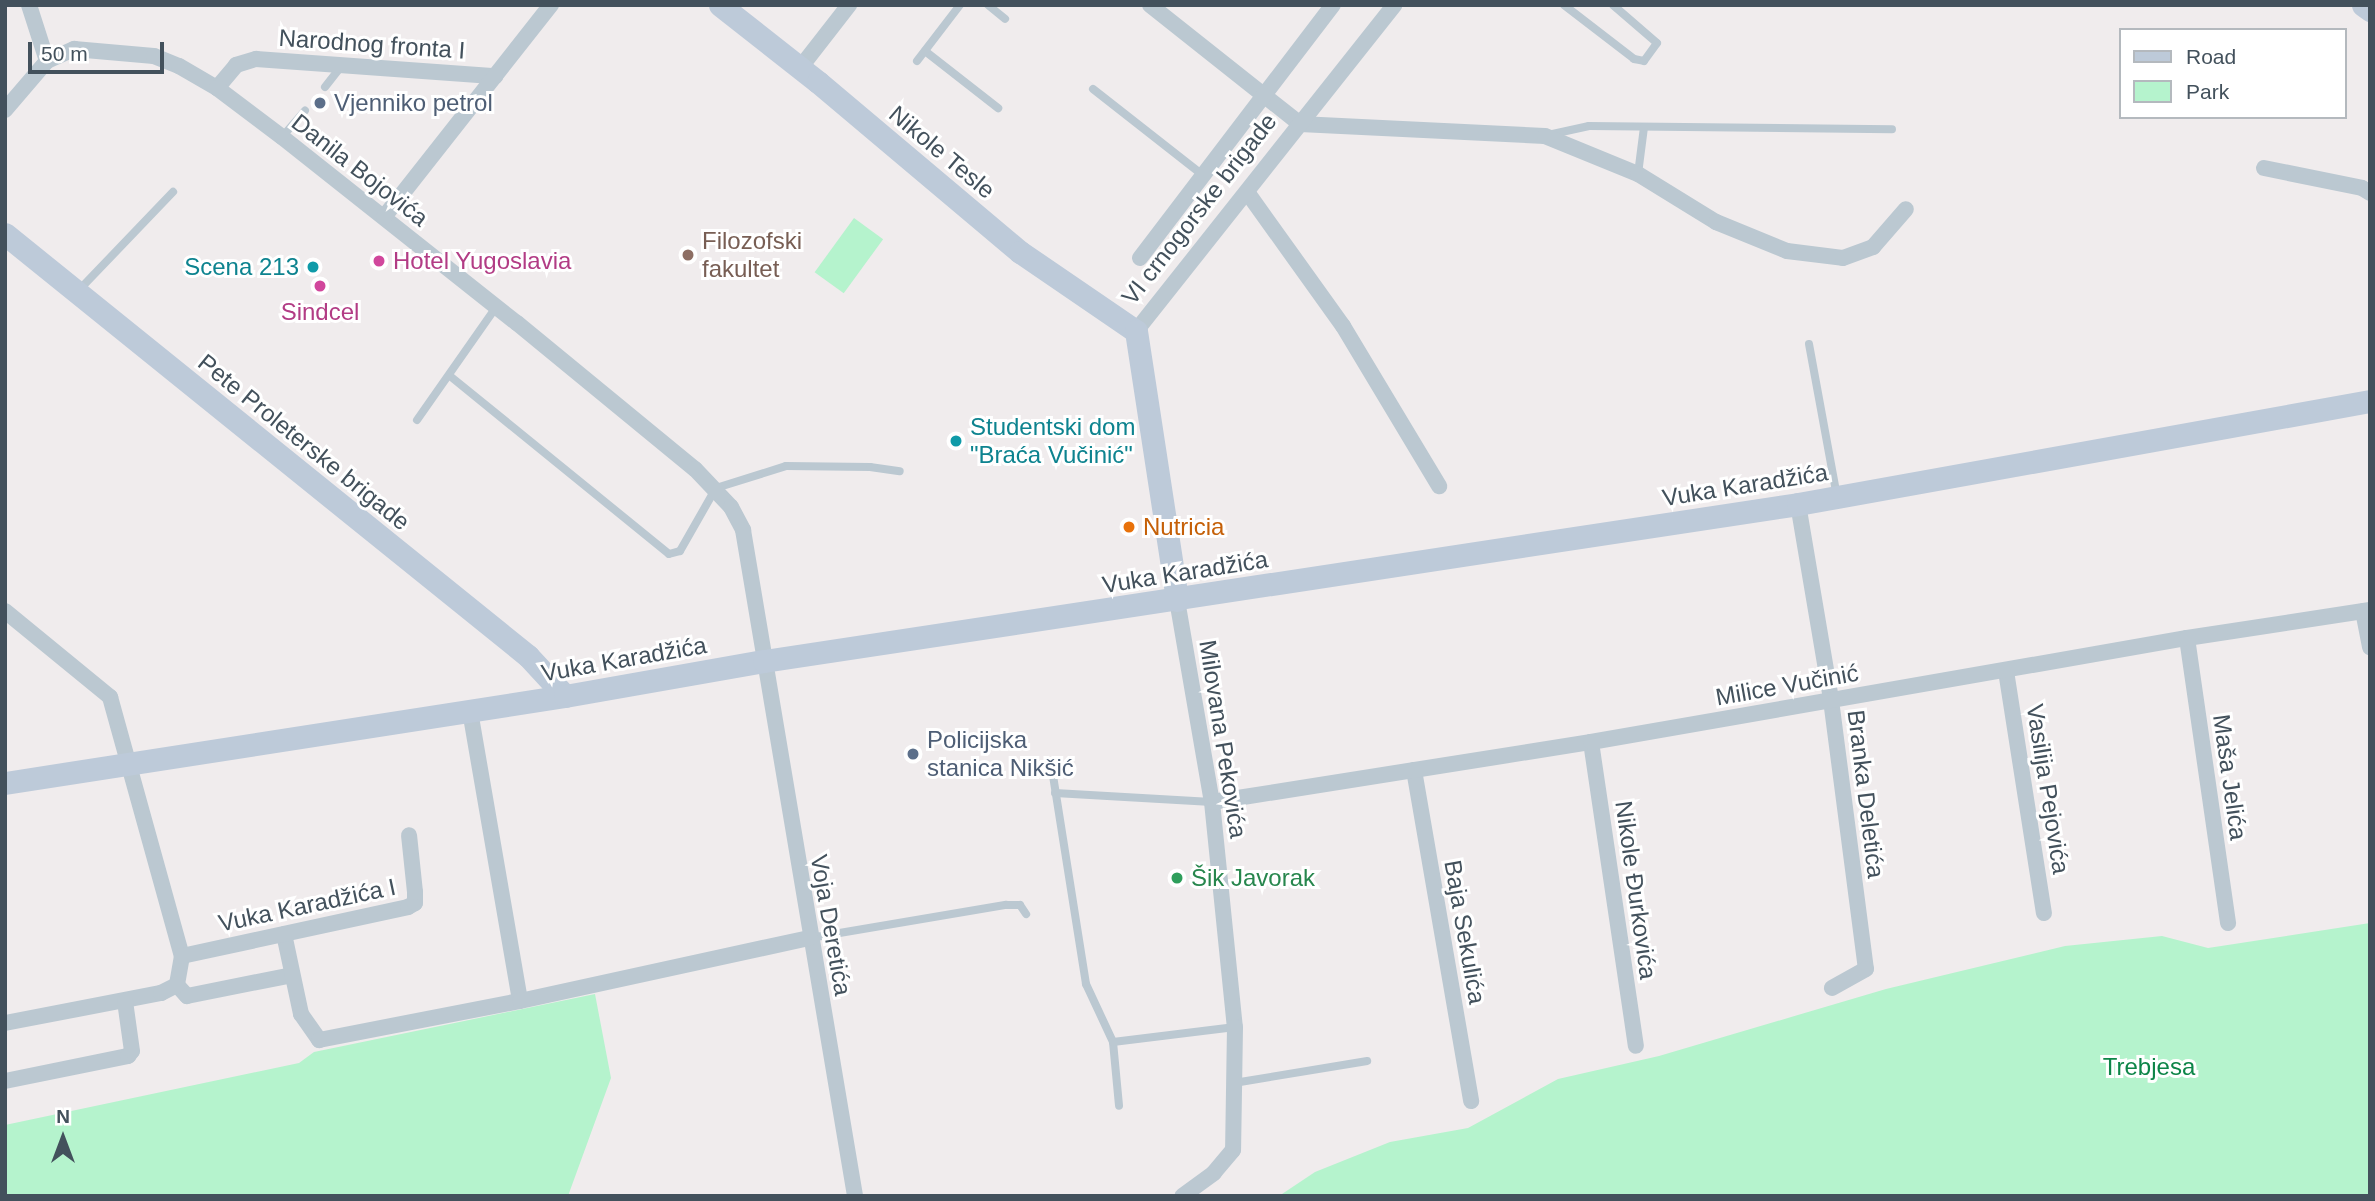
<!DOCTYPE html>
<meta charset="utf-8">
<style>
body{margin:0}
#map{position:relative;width:2375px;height:1201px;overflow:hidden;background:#f0eced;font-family:Arial,sans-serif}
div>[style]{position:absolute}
.green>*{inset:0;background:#b5f3cd;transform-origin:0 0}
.lane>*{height:8px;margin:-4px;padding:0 4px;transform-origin:4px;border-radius:4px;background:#bbc8d1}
.street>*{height:16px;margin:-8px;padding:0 8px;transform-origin:8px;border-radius:8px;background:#bbc8d1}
.secondary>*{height:23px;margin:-11.5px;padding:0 11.5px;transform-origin:11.5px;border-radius:11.5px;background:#bdcad9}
.dots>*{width:19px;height:19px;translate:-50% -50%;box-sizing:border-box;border:4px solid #fff;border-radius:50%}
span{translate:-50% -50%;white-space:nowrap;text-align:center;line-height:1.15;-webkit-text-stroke:6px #fff;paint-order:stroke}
.street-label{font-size:24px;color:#43515c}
.service-label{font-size:24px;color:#4e5e75}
.left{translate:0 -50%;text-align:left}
.education-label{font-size:24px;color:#785e54}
.hotel-label{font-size:24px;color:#b23c85}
.culture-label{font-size:24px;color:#0d838f}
.right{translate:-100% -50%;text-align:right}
.food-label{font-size:24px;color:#c56008}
.leisure-label{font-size:24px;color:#27864d}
.park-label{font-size:24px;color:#0d8548}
.frame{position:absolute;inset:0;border:7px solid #43515c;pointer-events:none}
.legend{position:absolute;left:2119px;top:28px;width:228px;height:91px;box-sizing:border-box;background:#fff;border:2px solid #b4b9be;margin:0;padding:9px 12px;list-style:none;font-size:21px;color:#43515c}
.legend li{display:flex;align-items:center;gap:14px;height:35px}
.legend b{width:35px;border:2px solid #b4b9be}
.north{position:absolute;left:28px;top:1103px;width:70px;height:70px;-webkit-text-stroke:5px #fff;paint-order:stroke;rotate:0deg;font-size:19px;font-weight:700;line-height:28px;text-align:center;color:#43515c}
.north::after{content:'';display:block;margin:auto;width:24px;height:32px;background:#43515c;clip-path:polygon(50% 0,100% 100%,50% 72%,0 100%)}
.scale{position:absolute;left:28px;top:42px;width:136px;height:32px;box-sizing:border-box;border:4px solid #43515c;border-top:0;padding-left:9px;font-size:21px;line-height:24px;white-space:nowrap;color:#43515c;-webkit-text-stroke:5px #fff;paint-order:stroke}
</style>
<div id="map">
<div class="green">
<div style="left:854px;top:218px;width:36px;height:67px;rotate:36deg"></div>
<div style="clip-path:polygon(2370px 923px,2370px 1196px,1279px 1196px,1315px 1172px,1390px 1142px,1468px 1128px,1558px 1079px,1659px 1056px,1886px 989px,2065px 946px,2162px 936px,2208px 948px)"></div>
<div style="clip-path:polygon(595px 994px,611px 1078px,568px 1196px,5px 1196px,5px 1125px,299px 1063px,314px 1052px)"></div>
</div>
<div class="lane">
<div style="left:988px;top:5px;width:22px;rotate:39deg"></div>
<div style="left:1564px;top:5px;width:88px;rotate:37.6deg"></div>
<div style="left:1634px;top:59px;width:10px;rotate:11deg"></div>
<div style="left:1644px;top:61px;width:22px;rotate:-54deg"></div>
<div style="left:1657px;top:43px;width:58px;rotate:-139.2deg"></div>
<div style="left:925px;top:51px;width:93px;rotate:38deg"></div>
<div style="left:917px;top:61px;width:71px;rotate:-52.5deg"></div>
<div style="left:325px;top:87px;width:28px;rotate:-52deg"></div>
<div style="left:1093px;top:89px;width:141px;rotate:38.1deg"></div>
<div style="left:1548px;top:135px;width:42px;rotate:-12.4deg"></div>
<div style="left:1589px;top:126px;width:303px;rotate:0.6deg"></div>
<div style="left:282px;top:137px;width:35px;rotate:-49deg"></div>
<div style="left:1638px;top:174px;width:47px;rotate:-82.7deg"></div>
<div style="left:79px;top:290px;width:136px;rotate:-46.2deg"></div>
<div style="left:1809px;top:344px;width:155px;rotate:79.6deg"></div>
<div style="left:450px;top:376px;width:282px;rotate:39.1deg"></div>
<div style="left:669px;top:554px;width:11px;rotate:-15deg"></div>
<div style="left:680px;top:551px;width:73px;rotate:-60.3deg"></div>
<div style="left:716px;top:488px;width:73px;rotate:-17.4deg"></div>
<div style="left:786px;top:466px;width:84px;rotate:0.7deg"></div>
<div style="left:870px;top:467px;width:30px;rotate:8deg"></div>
<div style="left:417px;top:420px;width:138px;rotate:-55deg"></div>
<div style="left:1051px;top:763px;width:224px;rotate:81deg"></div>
<div style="left:1086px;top:984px;width:64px;rotate:65deg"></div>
<div style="left:1113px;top:1042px;width:64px;rotate:84.6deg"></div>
<div style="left:1055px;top:793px;width:157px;rotate:3.3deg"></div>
<div style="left:810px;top:938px;width:199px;rotate:-9.6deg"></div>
<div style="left:1006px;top:905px;width:14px"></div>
<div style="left:1020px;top:905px;width:11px;rotate:56deg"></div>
<div style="left:1113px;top:1042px;width:123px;rotate:-7deg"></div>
<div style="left:1234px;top:1083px;width:135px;rotate:-9.4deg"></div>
</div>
<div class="street">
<div style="left:29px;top:5px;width:59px;rotate:72.2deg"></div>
<div style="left:1150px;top:5px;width:191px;rotate:38.4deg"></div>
<div style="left:1300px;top:124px;width:245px;rotate:2.8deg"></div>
<div style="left:1545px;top:136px;width:100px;rotate:22.2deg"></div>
<div style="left:1638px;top:174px;width:92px;rotate:31.6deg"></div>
<div style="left:1716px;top:222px;width:77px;rotate:22.2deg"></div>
<div style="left:1787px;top:251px;width:56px;rotate:7.1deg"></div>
<div style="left:1843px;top:258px;width:32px;rotate:-20deg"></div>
<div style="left:1873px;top:247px;width:50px;rotate:-49deg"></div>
<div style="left:800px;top:68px;width:80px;rotate:-52.1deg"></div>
<div style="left:217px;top:88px;width:30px;rotate:-50deg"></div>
<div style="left:236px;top:65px;width:21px;rotate:-17deg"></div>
<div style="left:256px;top:59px;width:240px;rotate:4.1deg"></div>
<div style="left:5px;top:110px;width:65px;rotate:-49.4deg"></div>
<div style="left:47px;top:61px;width:30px;rotate:-24deg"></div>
<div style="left:74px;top:49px;width:80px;rotate:5deg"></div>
<div style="left:154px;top:56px;width:27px;rotate:22deg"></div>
<div style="left:179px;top:66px;width:44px;rotate:30.1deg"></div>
<div style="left:217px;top:88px;width:81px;rotate:37deg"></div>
<div style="left:282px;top:137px;width:300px;rotate:38.4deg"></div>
<div style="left:517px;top:323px;width:230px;rotate:39.4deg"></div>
<div style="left:695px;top:469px;width:52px;rotate:46.5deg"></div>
<div style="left:731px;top:507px;width:26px;rotate:62deg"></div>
<div style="left:743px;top:530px;width:675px;rotate:80.45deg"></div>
<div style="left:2264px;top:168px;width:100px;rotate:11.5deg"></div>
<div style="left:2362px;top:188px;width:9px;rotate:32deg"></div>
<div style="left:1247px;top:192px;width:165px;rotate:54.4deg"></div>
<div style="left:1343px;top:326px;width:187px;rotate:59deg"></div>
<div style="left:384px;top:217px;width:270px;rotate:-51.8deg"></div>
<div style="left:1140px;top:258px;width:318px;rotate:-52.7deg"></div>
<div style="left:1136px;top:331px;width:416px;rotate:-51.6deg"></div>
<div style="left:1798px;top:504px;width:199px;rotate:80.4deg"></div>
<div style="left:1831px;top:700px;width:271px;rotate:82.6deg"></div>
<div style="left:1866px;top:969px;width:39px;rotate:151deg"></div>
<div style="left:1177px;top:600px;width:205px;rotate:80.2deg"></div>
<div style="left:1212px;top:802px;width:226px;rotate:84.2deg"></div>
<div style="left:1235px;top:1027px;width:123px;rotate:90.9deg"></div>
<div style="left:1233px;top:1150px;width:30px;rotate:130deg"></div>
<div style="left:1214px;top:1173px;width:39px;rotate:144deg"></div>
<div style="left:5px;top:611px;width:136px;rotate:39.3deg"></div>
<div style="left:110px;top:697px;width:269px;rotate:74.5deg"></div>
<div style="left:182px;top:956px;width:29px;rotate:100deg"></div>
<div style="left:177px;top:985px;width:15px;rotate:48deg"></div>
<div style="left:187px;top:996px;width:107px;rotate:-11.3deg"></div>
<div style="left:2363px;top:611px;width:37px;rotate:79deg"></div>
<div style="left:2187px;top:638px;width:288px;rotate:81.8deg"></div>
<div style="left:2006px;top:671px;width:245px;rotate:81.1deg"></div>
<div style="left:470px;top:711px;width:294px;rotate:80.2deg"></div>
<div style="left:1591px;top:742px;width:307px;rotate:81.6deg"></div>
<div style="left:1414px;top:770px;width:336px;rotate:80.2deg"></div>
<div style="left:1212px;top:802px;width:384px;rotate:-9deg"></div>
<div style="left:1591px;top:742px;width:605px;rotate:-9.9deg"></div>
<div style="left:2187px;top:638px;width:185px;rotate:-8.7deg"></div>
<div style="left:284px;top:934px;width:82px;rotate:78deg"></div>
<div style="left:301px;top:1014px;width:32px;rotate:55deg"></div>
<div style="left:319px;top:1040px;width:205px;rotate:-11deg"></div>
<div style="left:520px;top:1001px;width:297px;rotate:-12.3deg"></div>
<div style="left:182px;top:956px;width:231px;rotate:-12.2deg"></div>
<div style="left:408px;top:907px;width:8px;rotate:-30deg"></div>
<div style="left:415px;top:903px;width:11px;rotate:-90deg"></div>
<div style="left:415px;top:892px;width:57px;rotate:-96deg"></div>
<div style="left:5px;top:1023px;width:159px;rotate:-10.9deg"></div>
<div style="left:161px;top:993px;width:18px;rotate:-27deg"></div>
<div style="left:5px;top:1081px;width:126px;rotate:-11.5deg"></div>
<div style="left:128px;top:1056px;width:6px;rotate:-51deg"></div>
<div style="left:132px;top:1051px;width:50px;rotate:-98deg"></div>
</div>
<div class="secondary">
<div style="left:720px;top:5px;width:125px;rotate:38.2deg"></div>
<div style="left:818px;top:82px;width:264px;rotate:40.1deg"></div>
<div style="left:1020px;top:252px;width:140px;rotate:34.3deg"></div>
<div style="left:1136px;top:331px;width:272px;rotate:81.3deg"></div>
<div style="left:2363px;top:5px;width:9px;rotate:36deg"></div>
<div style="left:5px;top:234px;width:672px;rotate:38.9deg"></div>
<div style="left:528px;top:656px;width:54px;rotate:47.2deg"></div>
<div style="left:5px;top:783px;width:567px;rotate:-8.83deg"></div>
<div style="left:565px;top:696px;width:202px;rotate:-10deg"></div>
<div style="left:764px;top:661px;width:1046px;rotate:-8.63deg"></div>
<div style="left:1798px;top:504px;width:581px;rotate:-10.21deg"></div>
</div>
<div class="dots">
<div style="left:320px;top:103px;background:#5c6f8a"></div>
<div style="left:688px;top:255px;background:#8d6e63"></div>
<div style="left:379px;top:261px;background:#d1479c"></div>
<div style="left:313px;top:267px;background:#0f9aa8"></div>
<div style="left:320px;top:286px;background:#d1479c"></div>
<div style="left:956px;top:441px;background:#0f9aa8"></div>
<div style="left:1129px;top:527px;background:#e8710a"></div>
<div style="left:913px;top:754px;background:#5c6f8a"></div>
<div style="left:1177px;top:878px;background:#2e9e5b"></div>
</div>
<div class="street-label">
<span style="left:372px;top:44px;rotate:4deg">Narodnog fronta I</span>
<span style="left:942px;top:152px;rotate:40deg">Nikole Tesle</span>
<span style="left:360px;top:170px;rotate:38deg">Danila Bojovića</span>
<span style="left:1199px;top:209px;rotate:-52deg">VI crnogorske brigade</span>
<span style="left:304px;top:442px;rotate:39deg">Pete Proleterske brigade</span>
<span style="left:1745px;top:485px;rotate:-9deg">Vuka Karadžića</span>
<span style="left:1185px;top:572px;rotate:-9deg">Vuka Karadžića</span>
<span style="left:624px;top:659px;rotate:-10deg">Vuka Karadžića</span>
<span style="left:1787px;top:685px;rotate:-10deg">Milice Vučinić</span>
<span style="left:1223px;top:739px;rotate:81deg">Milovana Pekovića</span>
<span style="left:2230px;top:777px;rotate:82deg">Maša Jelića</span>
<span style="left:2048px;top:789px;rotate:81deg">Vasilija Pejovića</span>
<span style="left:1866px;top:794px;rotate:83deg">Branka Deletića</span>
<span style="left:1636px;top:890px;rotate:82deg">Nikole Đurkovića</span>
<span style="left:307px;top:905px;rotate:-12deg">Vuka Karadžića I</span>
<span style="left:831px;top:925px;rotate:80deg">Voja Deretića</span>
<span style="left:1465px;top:932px;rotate:80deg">Baja Sekulića</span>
</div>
<div class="service-label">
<span class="left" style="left:334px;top:103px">Vjenniko petrol</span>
<span class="left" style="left:927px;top:754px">Policijska<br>stanica Nikšić</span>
</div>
<div class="education-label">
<span class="left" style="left:702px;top:255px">Filozofski<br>fakultet</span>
</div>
<div class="hotel-label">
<span class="left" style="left:393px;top:261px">Hotel Yugoslavia</span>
<span style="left:320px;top:312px">Sindcel</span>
</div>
<div class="culture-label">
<span class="right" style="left:299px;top:267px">Scena 213</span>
<span class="left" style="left:970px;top:441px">Studentski dom<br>"Braća Vučinić"</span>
</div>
<div class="food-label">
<span class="left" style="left:1143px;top:527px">Nutricia</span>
</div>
<div class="leisure-label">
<span class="left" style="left:1191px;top:878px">Šik Javorak</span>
</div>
<div class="park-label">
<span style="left:2149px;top:1067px">Trebjesa</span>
</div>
<div class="frame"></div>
<ul class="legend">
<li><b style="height:9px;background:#bdcad9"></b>Road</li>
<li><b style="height:19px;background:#b5f3cd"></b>Park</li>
</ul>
<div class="north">N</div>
<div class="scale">50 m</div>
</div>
